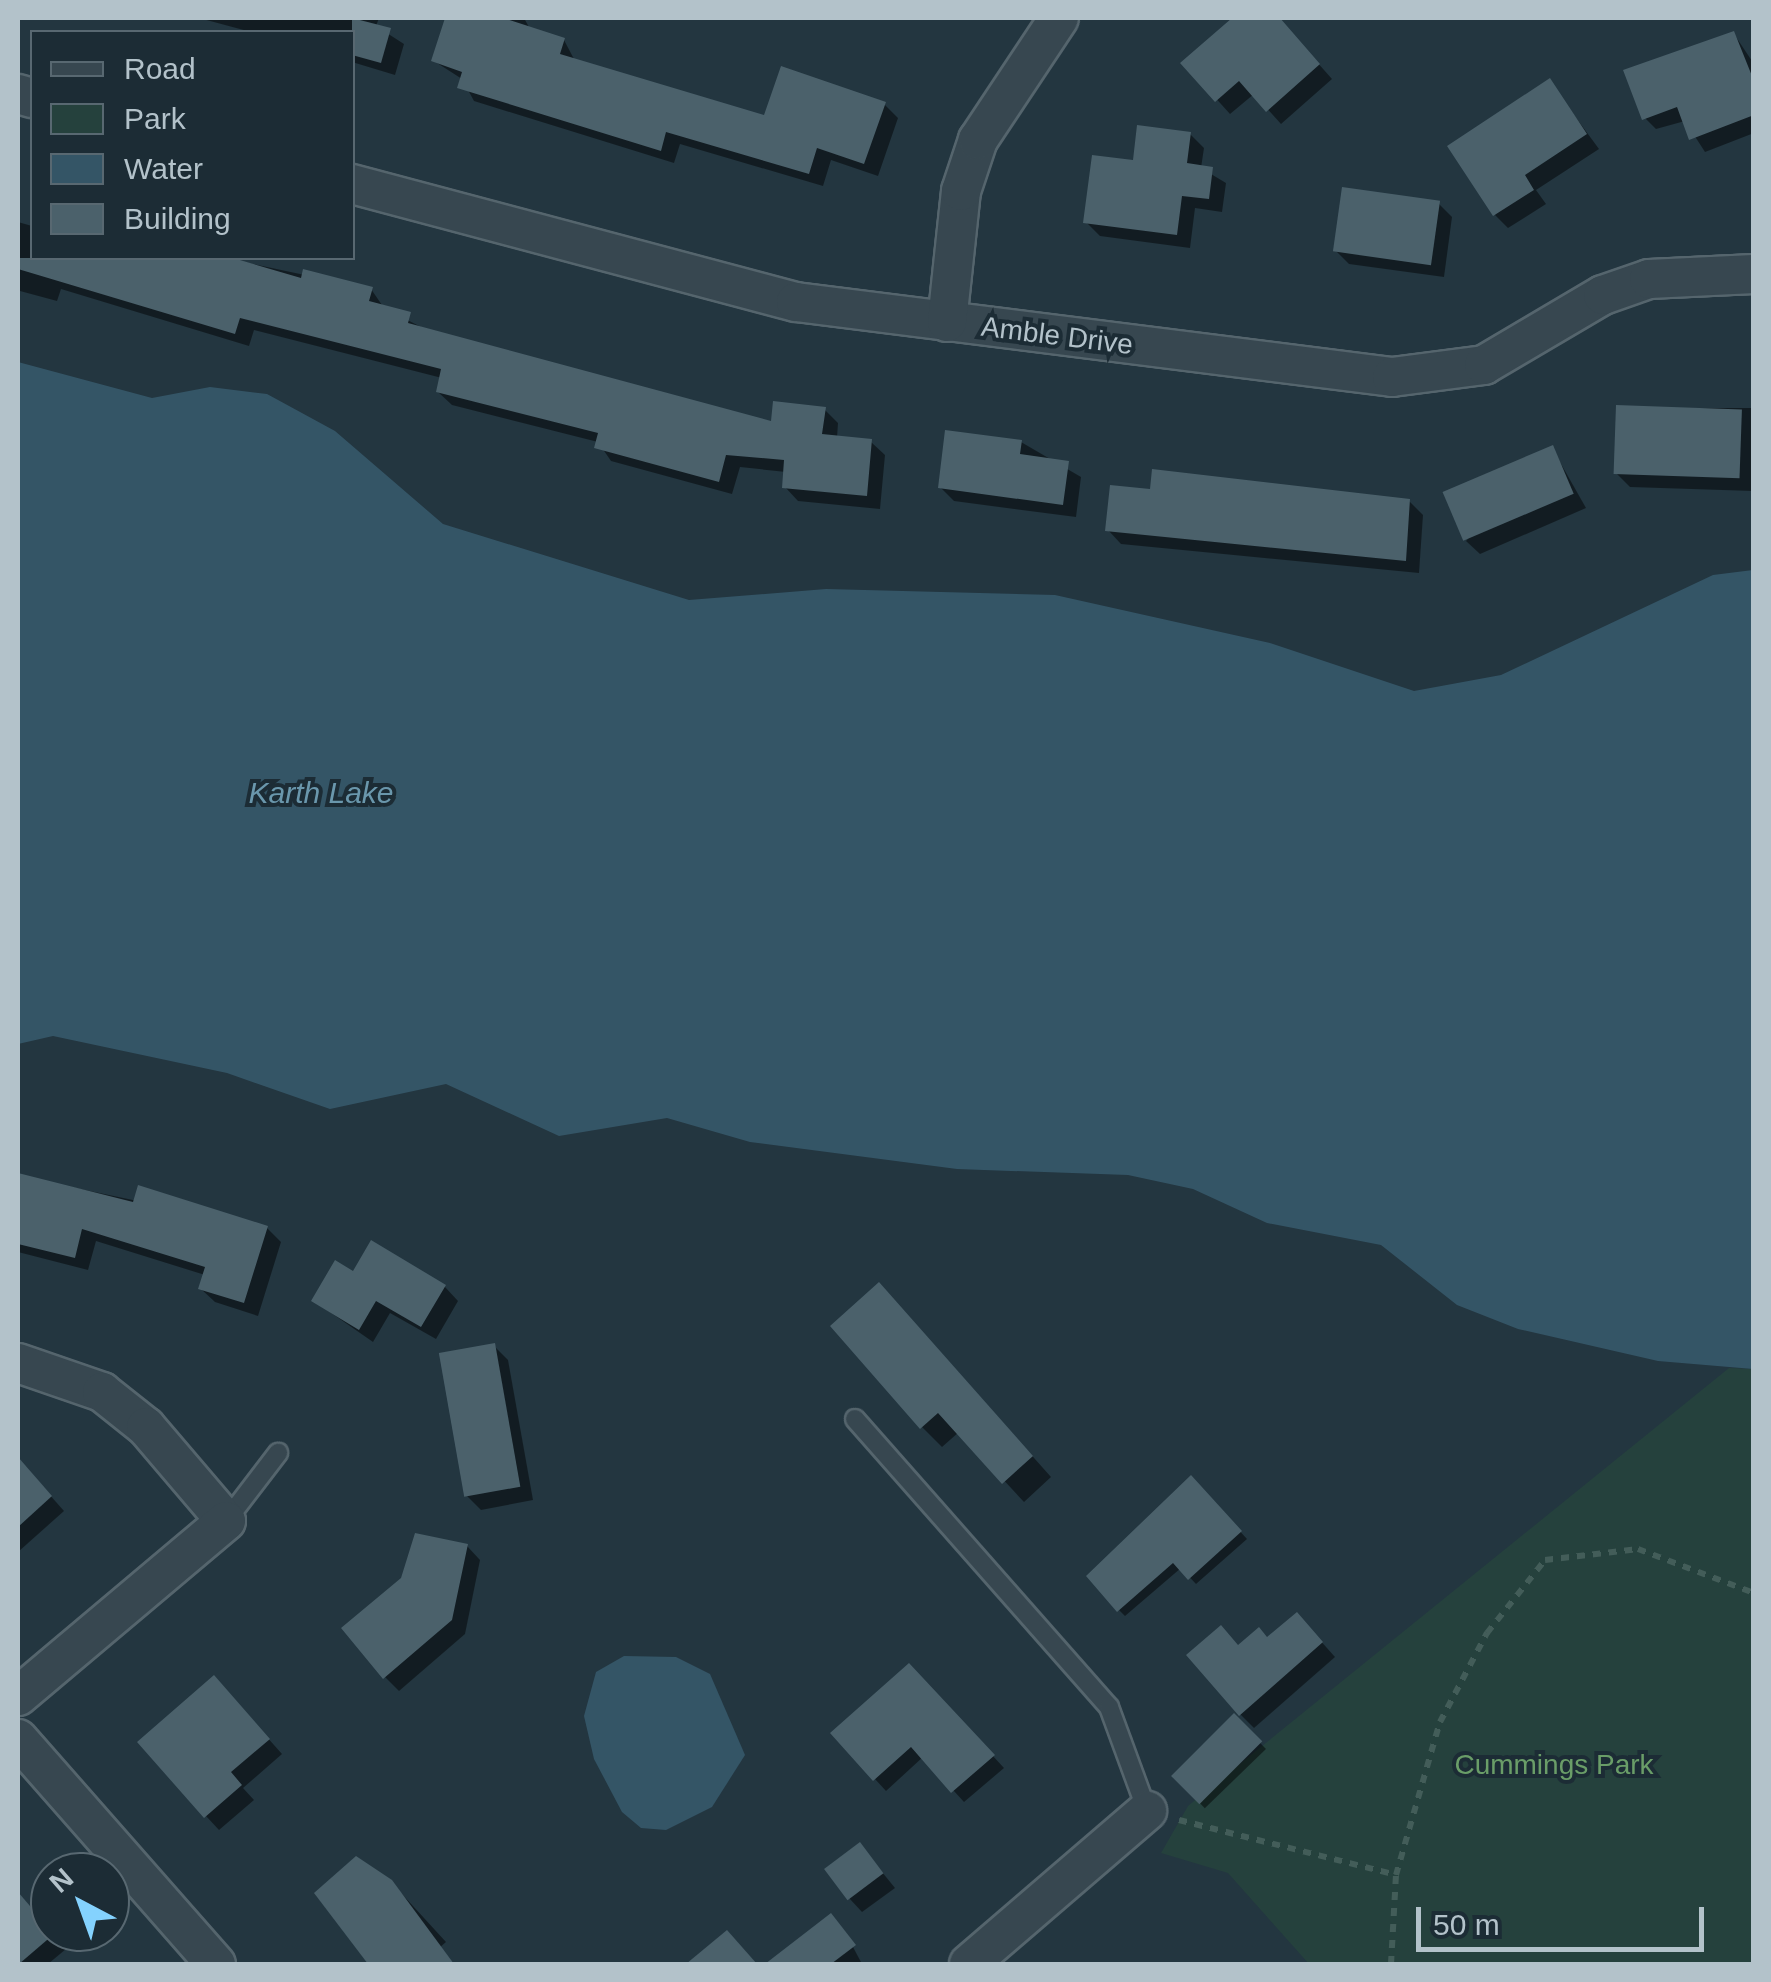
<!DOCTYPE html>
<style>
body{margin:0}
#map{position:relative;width:1771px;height:1982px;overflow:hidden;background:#233640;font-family:Helvetica,sans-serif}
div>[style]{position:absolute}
.green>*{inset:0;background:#25413d}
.water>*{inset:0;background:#345566}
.shadow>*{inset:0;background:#0007;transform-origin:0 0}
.building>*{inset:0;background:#4b616b;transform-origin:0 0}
.path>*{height:6px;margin-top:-3px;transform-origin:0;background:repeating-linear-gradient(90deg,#435d59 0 8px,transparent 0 16px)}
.roads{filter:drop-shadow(2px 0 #55656d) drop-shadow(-2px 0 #55656d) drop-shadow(0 2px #55656d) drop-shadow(0 -2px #55656d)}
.lane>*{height:18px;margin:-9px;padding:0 9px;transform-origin:9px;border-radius:9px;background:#374750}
.street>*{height:38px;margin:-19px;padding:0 19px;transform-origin:19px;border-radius:19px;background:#374750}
span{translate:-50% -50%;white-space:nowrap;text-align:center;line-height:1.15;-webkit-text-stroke:8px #1c2c35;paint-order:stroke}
.street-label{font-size:28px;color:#b3c2ca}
.park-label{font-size:28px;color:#6a9d68}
.water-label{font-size:30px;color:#6a97ac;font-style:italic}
.frame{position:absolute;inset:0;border:20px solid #b3c2ca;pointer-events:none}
.legend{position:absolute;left:30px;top:30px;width:325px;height:230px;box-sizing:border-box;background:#1c2c35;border:2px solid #586871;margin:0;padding:12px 18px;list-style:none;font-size:30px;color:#b3c2ca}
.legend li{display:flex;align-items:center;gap:20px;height:50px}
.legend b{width:50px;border:2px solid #586871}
.north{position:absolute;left:30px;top:1852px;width:100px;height:100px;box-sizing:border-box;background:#1c2c35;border:2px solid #586871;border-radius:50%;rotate:319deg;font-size:28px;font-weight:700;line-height:40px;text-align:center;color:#b3c2ca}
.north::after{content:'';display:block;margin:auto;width:35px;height:45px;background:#84d2fe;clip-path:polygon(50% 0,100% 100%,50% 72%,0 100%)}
.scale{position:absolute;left:1416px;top:1907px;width:288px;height:45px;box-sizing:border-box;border:5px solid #b3c2ca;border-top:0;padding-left:12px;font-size:30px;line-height:35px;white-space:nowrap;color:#b3c2ca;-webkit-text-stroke:8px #1c2c35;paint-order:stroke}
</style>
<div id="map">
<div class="green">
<div style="clip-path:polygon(1729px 1368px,1754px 1369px,1753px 1964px,1309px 1964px,1228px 1873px,1161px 1853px,1188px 1806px)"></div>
</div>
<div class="water">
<div style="clip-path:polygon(18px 362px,152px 398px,210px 387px,267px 394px,335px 431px,443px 524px,689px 600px,826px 589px,1055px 595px,1270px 643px,1414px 691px,1501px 675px,1713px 575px,1753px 570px,1753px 1369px,1658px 1361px,1518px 1329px,1457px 1305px,1381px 1245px,1267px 1223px,1193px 1189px,1128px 1175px,957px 1169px,750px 1142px,667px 1118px,559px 1136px,446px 1084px,330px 1109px,227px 1073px,53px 1036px,18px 1044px)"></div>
<div style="clip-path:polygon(624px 1656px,676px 1657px,710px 1674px,745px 1755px,712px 1807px,666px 1830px,641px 1828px,622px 1812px,594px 1759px,584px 1716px,596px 1672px)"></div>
</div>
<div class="shadow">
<div style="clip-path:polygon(199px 18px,379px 18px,376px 26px,404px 44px,395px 75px,352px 62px,352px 32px,251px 32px)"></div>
<div style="clip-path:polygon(448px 18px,524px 18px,530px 29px,564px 40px,575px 61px,765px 118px,884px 104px,898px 118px,878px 176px,831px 160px,823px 186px,680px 144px,674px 163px,474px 101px,462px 79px,434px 61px)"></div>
<div style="clip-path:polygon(1248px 18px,1278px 18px,1332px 79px,1281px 124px,1254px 94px,1230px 114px,1184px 63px)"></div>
<div style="clip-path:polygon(1734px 34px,1754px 64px,1754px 133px,1705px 152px,1685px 121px,1656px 129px,1642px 115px)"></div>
<div style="clip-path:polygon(1549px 81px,1599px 149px,1536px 190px,1546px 204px,1508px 228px,1495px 215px)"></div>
<div style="clip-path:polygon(1190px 134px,1204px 148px,1201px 168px,1226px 183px,1222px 212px,1195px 208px,1190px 248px,1100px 236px,1086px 222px,1135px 163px)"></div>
<div style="clip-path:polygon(1438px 203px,1452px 217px,1444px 277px,1349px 264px,1335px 250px)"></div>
<div style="clip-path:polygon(18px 222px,32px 226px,32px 258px,224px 258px,371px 289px,384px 308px,423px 328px,773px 424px,824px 409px,838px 423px,837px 438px,871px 442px,885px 455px,880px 509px,798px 501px,785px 487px,786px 472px,740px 467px,732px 494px,611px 461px,598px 442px,452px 405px,438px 392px,442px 378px,254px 330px,249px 346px,61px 289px,57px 301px,20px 291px)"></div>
<div style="clip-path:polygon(1618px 408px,1754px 408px,1753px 491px,1630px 487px,1616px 473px)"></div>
<div style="clip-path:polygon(1021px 442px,1081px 477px,1076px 517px,954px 501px,940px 487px)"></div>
<div style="clip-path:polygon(1552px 448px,1586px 508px,1480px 554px,1466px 541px)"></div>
<div style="clip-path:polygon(1409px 501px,1423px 515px,1419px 573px,1121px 544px,1108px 530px)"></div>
<div style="clip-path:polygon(18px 1176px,267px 1228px,281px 1242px,258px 1316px,215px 1302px,201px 1289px,205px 1275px,96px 1241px,88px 1270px,18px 1252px)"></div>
<div style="clip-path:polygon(354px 1274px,445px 1287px,458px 1301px,436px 1339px,390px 1313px,373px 1342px,314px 1301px)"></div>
<div style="clip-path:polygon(899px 1306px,1051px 1477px,1024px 1502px,959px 1432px,942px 1447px,922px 1427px)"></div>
<div style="clip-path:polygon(494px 1346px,508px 1360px,533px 1500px,481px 1510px,467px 1496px)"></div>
<div style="clip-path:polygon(18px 1459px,64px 1511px,18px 1552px)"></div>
<div style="clip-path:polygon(1191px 1478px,1247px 1539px,1196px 1584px,1181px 1568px,1125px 1616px,1119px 1610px)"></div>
<div style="clip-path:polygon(467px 1546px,480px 1560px,465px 1634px,399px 1691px,385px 1677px)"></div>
<div style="clip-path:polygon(1310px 1629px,1335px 1657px,1254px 1728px,1240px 1714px,1268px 1640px)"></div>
<div style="clip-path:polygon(920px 1677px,1004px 1768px,964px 1802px,923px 1757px,886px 1791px,875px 1779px)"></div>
<div style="clip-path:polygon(227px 1692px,282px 1754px,243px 1788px,254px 1800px,219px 1830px,206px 1816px)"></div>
<div style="left:1234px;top:1716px;width:46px;height:85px;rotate:46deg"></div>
<div style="clip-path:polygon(860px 1845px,895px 1888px,862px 1912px,849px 1898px)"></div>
<div style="clip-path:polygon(391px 1882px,446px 1942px,439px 1948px,453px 1964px,384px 1964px,318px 1893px)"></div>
<div style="clip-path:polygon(18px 1893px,66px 1949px,48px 1964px,18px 1964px)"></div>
<div style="clip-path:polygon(844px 1930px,862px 1964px,811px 1964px,795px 1944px)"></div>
</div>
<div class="building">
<div style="clip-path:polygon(352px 18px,391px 28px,381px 63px,352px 55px)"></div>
<div style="clip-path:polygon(445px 18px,503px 18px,565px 38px,560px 54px,764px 115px,781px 66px,886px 102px,864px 164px,817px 148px,809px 174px,666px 132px,661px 151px,457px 88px,462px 72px,431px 61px)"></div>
<div style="clip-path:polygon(1232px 18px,1280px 18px,1320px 64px,1266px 112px,1239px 81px,1215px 102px,1180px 63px)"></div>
<div style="clip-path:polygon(1734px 31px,1754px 81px,1754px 115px,1689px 140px,1677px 107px,1642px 120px,1623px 70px)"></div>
<div style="clip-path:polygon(1550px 78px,1587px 134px,1525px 175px,1534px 190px,1493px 216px,1447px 146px)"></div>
<div style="clip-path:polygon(1137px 125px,1191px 132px,1187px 163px,1213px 167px,1209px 199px,1182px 196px,1177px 235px,1083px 223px,1092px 155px,1133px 160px)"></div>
<div style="left:1342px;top:187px;width:99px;height:65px;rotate:8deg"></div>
<div style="clip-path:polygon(18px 258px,233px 258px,301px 278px,303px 269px,373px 287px,369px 301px,411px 312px,408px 323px,771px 421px,773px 401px,826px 407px,822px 434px,872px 439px,867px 496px,782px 488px,784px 460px,726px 455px,719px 482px,594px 448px,598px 433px,436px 392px,441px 369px,240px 318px,235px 334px,18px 269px)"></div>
<div style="left:1616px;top:405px;width:126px;height:69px;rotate:2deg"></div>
<div style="clip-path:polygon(945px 430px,1022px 440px,1020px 454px,1069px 461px,1063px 505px,938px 488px)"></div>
<div style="left:1553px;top:445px;width:53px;height:120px;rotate:67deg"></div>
<div style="clip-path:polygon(1152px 469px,1410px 499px,1406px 561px,1105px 531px,1110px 485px,1150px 489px)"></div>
<div style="clip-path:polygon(18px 1173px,133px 1202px,138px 1185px,268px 1226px,244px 1303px,198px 1289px,205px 1267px,82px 1229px,75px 1258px,18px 1244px)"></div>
<div style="clip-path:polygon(371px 1240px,446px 1285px,421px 1327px,376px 1301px,359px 1330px,311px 1301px,335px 1260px,353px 1271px)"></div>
<div style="clip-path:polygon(879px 1282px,1033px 1456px,1002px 1484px,938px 1413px,920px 1429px,830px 1326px)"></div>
<div style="left:495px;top:1343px;width:146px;height:57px;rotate:80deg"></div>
<div style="clip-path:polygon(18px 1457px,52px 1496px,18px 1527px)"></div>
<div style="clip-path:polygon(1191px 1475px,1242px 1531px,1188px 1580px,1173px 1563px,1117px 1612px,1086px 1576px)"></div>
<div style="clip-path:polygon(415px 1533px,468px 1544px,452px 1620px,383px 1679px,341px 1628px,401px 1578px)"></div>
<div style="clip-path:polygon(1297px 1612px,1323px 1642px,1239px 1716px,1186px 1655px,1221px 1625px,1238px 1645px,1259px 1627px,1267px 1637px)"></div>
<div style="clip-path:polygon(909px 1663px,995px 1755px,951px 1793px,911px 1747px,873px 1781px,830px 1733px)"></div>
<div style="clip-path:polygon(214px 1675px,270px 1739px,231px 1772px,242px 1785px,204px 1818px,137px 1742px)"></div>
<div style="left:1234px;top:1713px;width:40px;height:89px;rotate:45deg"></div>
<div style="left:860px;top:1842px;width:39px;height:45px;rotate:53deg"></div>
<div style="clip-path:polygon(356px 1856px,392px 1880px,454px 1964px,368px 1964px,314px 1893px)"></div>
<div style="clip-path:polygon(18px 1892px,54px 1934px,19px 1964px,18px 1964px)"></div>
<div style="clip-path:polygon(831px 1913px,856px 1945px,831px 1964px,765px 1964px)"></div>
<div style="clip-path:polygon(727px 1930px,757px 1964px,686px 1964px)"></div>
</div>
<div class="path">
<div style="left:1179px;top:1820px;width:224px;rotate:14.2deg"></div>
<div style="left:1391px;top:1964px;width:89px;rotate:-86.8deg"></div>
<div style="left:1396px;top:1875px;width:159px;rotate:-74deg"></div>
<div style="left:1440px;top:1722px;width:101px;rotate:-62.2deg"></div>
<div style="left:1487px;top:1633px;width:93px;rotate:-51.5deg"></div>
<div style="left:1545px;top:1560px;width:94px;rotate:-6.7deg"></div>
<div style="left:1638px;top:1549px;width:124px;rotate:20.8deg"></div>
</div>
<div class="roads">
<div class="lane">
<div style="left:855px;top:1419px;width:384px;rotate:48.6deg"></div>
<div style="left:1109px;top:1707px;width:111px;rotate:69.9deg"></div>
<div style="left:226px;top:1521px;width:86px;rotate:-52.6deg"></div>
</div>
<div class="street">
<div style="left:18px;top:94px;width:15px;rotate:16deg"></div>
<div style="left:352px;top:184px;width:459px;rotate:14.9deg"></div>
<div style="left:796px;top:302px;width:601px;rotate:7.17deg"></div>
<div style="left:1392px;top:377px;width:93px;rotate:-7.4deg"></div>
<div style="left:1484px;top:365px;width:138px;rotate:-30.5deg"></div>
<div style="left:1603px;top:295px;width:49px;rotate:-19.2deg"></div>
<div style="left:1649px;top:279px;width:105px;rotate:-2.7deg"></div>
<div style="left:947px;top:322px;width:132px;rotate:-83.9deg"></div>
<div style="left:961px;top:191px;width:54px;rotate:-71.6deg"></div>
<div style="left:978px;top:140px;width:146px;rotate:-56.4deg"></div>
<div style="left:18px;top:1363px;width:89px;rotate:19deg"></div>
<div style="left:102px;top:1392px;width:56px;rotate:38.5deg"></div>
<div style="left:146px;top:1427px;width:123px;rotate:49.6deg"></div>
<div style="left:226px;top:1521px;width:272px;rotate:139.9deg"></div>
<div style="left:18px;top:1739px;width:300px;rotate:48.7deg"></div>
<div style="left:969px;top:1964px;width:235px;rotate:-40.7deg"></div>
</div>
</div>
<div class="street-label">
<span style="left:1057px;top:336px;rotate:7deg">Amble Drive</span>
</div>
<div class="park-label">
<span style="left:1554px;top:1765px">Cummings Park</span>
</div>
<div class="water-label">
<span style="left:321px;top:793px">Karth Lake</span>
</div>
<div class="frame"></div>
<ul class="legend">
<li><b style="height:12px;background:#374750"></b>Road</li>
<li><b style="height:28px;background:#25413d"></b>Park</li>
<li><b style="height:28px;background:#345566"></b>Water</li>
<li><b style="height:28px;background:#4b616b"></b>Building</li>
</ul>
<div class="north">N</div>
<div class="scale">50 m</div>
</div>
